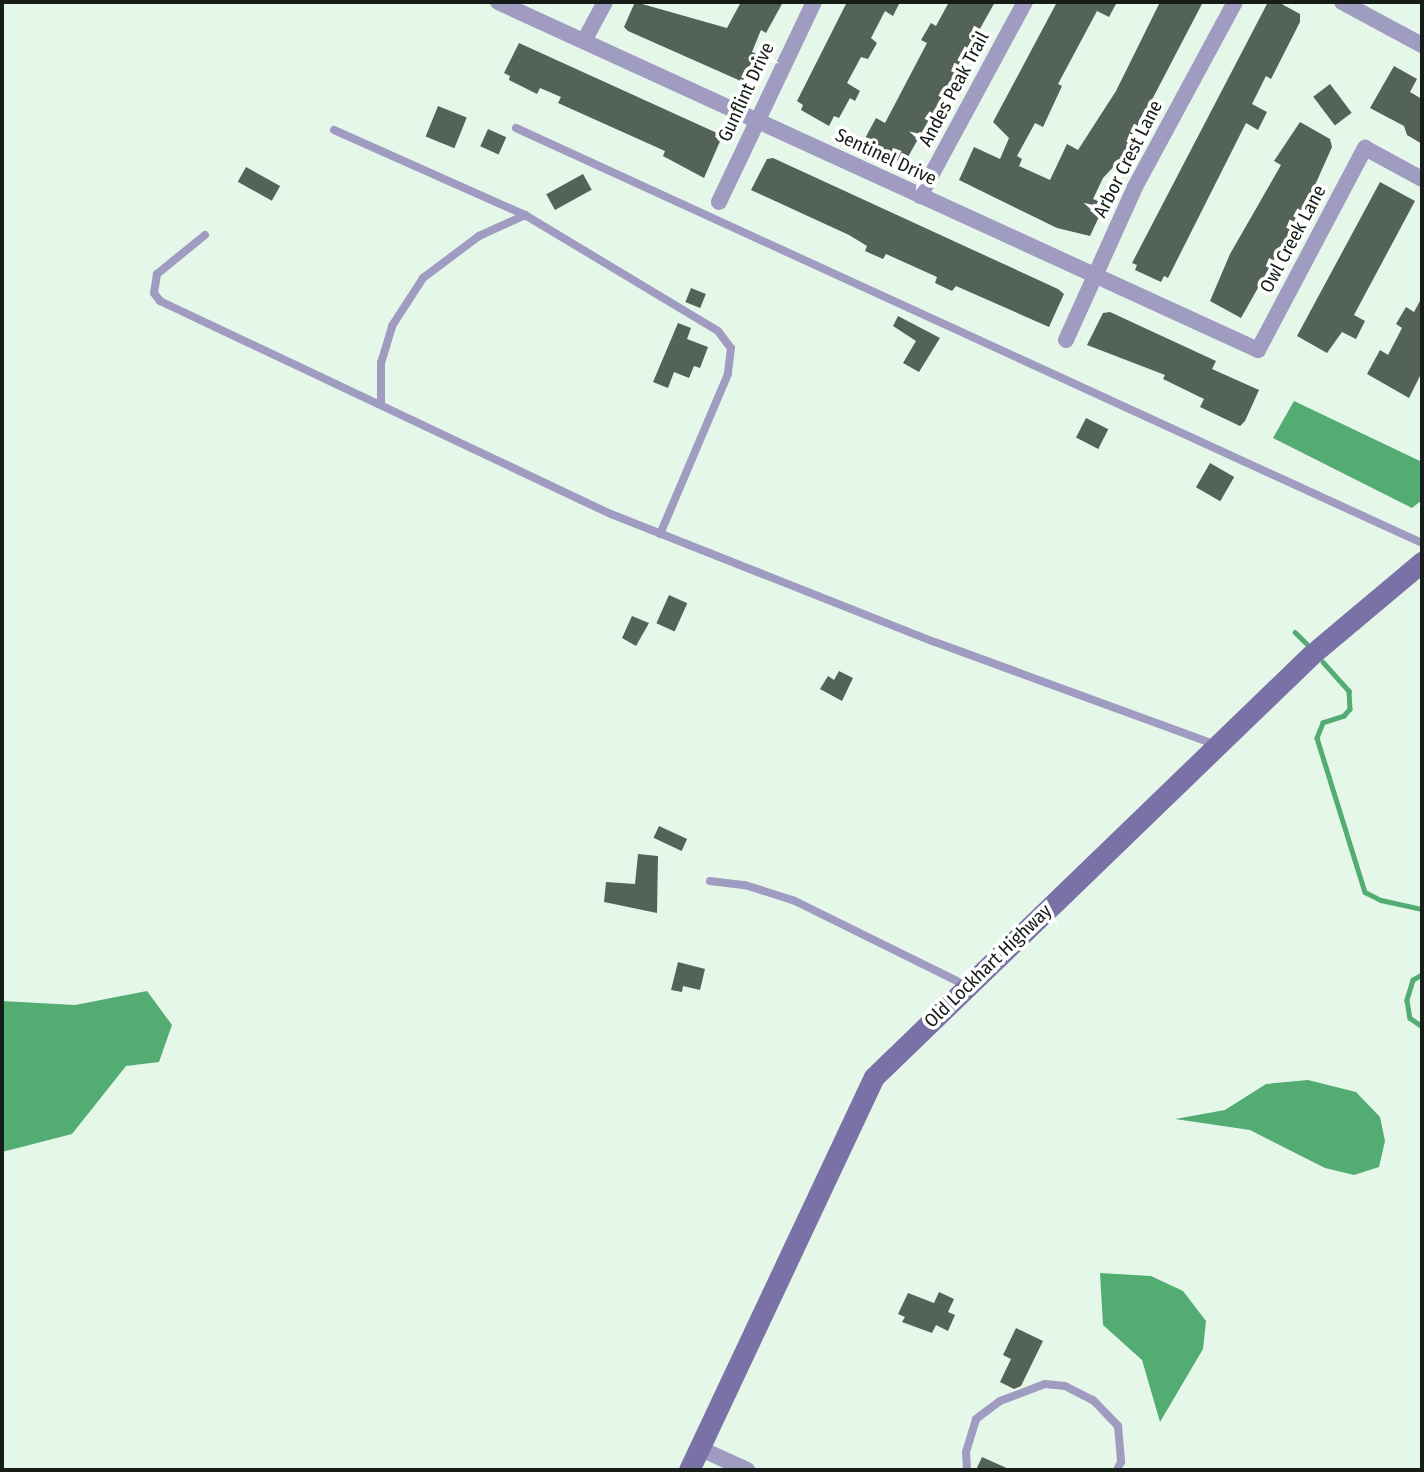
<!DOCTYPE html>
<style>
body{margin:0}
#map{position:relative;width:1424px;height:1472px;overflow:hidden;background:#e5f7e9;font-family:"Fira Sans Condensed",sans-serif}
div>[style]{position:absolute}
.water>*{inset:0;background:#53ac72}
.stream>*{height:4.5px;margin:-2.25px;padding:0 2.25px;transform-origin:2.25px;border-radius:2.25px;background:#53ac72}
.building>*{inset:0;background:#546358;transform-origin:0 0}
.lane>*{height:8px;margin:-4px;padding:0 4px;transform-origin:4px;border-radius:4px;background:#a09bc1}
.street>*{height:16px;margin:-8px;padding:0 8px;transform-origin:8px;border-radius:8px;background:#a09bc1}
.secondary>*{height:21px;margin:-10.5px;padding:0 10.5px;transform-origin:10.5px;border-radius:10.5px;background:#7a71a7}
span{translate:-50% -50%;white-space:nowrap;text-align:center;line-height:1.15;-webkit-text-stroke:7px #fff;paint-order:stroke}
.street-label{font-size:19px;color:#161c17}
.frame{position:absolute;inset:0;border:4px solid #161c17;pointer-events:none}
</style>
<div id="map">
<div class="water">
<div style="clip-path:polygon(1294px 401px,1422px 462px,1422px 500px,1412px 508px,1273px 438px)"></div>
<div style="clip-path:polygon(147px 991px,172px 1025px,159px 1062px,126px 1066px,72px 1134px,2px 1152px,2px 1001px,75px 1005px)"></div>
<div style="clip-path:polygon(1308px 1080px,1356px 1092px,1380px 1117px,1385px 1141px,1379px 1167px,1354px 1175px,1325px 1168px,1250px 1130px,1175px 1119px,1225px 1110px,1266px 1084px)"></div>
<div style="clip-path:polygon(1100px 1273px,1151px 1276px,1183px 1291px,1206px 1321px,1203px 1349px,1160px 1422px,1142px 1360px,1103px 1325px)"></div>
</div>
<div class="stream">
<div style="left:1295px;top:632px;width:16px;rotate:45deg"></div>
<div style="left:1323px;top:662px;width:39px;rotate:48deg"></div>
<div style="left:1349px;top:691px;width:18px;rotate:87deg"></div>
<div style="left:1350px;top:709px;width:9px;rotate:131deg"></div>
<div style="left:1344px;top:716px;width:22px;rotate:162deg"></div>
<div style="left:1323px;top:723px;width:16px;rotate:112deg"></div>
<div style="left:1317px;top:738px;width:161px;rotate:72.7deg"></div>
<div style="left:1365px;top:892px;width:18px;rotate:27deg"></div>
<div style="left:1381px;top:900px;width:42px;rotate:12.4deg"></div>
<div style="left:1422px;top:975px;width:10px;rotate:151deg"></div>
<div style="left:1413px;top:980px;width:21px;rotate:107deg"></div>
<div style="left:1407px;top:1000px;width:18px;rotate:81deg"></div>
<div style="left:1410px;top:1018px;width:14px;rotate:34deg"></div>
</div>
<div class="building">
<div style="clip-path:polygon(635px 2px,727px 28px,741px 2px,783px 2px,766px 33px,761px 30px,752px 52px,757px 54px,743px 82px,628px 31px,624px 27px)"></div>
<div style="clip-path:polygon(847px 2px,900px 2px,893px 16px,885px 11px,871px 38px,877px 43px,868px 59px,861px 57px,847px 83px,860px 91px,855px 101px,850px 98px,839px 118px,834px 116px,829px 126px,801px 110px,803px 105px,797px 101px)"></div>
<div style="clip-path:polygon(949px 2px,995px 2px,904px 164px,863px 142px,876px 118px,885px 123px,927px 43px,921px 40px,931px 23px,936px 26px)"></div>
<div style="clip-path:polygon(1057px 2px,1117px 2px,1109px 17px,1097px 11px,1058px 84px,1062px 86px,1043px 127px,1035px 123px,1017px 156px,1022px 159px,1019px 166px,1050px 180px,1067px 144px,1078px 150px,1116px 91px,1160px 2px,1203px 2px,1121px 159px,1103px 178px,1093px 199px,1105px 204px,1090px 236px,1057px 228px,959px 180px,974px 147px,1000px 159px,1009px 138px,993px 122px)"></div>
<div style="clip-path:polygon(1268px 2px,1278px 2px,1300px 14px,1300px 22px,1271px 79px,1266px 76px,1252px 104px,1267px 112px,1258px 130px,1246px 123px,1168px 278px,1164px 276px,1161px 282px,1135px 270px,1137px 265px,1132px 263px)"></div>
<div style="clip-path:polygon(519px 43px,717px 133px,715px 137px,721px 139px,704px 178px,663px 156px,665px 151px,558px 103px,561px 97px,540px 88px,537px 94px,509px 80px,510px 76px,504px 73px)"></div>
<div style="clip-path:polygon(1394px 66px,1417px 79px,1410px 92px,1422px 99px,1422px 144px,1407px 135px,1404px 126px,1370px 108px)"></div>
<div style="left:1330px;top:84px;width:36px;height:21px;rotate:53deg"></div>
<div style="left:438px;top:106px;width:31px;height:33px;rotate:22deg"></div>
<div style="clip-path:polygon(1300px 122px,1330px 139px,1332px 147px,1311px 194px,1241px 318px,1210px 301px,1230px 254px,1281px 165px,1274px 161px)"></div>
<div style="left:488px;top:129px;width:20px;height:19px;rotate:24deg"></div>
<div style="clip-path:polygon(773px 158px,1058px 289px,1064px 294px,1049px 327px,956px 286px,952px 291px,935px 283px,937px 277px,886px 254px,883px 259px,865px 251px,867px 246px,849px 235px,751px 190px,767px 159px)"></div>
<div style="left:246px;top:167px;width:39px;height:17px;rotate:29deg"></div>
<div style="left:583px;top:174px;width:18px;height:42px;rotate:61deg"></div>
<div style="clip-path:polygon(1380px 182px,1415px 201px,1354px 315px,1365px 321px,1356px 339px,1342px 332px,1327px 353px,1297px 336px)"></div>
<div style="left:691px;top:288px;width:16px;height:15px;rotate:22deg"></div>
<div style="clip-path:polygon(1422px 297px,1422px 372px,1409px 398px,1367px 374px,1380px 350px,1388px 355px,1402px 328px,1396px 324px,1406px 307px,1414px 312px)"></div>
<div style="clip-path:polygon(1110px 312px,1216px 361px,1212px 369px,1259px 390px,1245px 421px,1240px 426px,1200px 407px,1204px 399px,1163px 379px,1165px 375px,1087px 345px,1103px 313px)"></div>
<div style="clip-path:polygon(898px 316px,940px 338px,919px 372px,903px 363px,916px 341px,893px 326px)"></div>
<div style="clip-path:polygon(678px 323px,691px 328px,687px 339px,708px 347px,700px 368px,694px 366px,689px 378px,674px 372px,668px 388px,653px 382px)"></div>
<div style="left:1086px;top:418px;width:25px;height:22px;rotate:27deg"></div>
<div style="left:1210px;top:463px;width:28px;height:28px;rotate:30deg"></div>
<div style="left:669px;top:595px;width:20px;height:31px;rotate:24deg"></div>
<div style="clip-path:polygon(632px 616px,649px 623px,636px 646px,622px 638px)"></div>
<div style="clip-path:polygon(839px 671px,853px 678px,842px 701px,820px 689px,828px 676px,834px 680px)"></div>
<div style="left:659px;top:826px;width:31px;height:13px;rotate:25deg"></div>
<div style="clip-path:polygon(638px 854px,658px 856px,657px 913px,604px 902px,606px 882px,635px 884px)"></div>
<div style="clip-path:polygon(678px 962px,705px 969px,700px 990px,683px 986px,682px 992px,671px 990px)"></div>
<div style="clip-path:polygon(939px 1292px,954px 1299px,948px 1312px,955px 1315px,948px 1331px,936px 1325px,932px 1333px,902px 1322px,905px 1317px,898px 1314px,908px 1293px,934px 1303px)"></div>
<div style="clip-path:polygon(1016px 1328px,1043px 1341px,1021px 1386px,1014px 1389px,1000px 1382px,1011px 1359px,1003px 1355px)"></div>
<div style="clip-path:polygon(982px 1457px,1011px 1470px,976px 1470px)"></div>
</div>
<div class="lane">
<div style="left:516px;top:128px;width:997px;rotate:24.61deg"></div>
<div style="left:334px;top:130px;width:209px;rotate:24deg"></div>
<div style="left:525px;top:215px;width:225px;rotate:31deg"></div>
<div style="left:718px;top:331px;width:21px;rotate:53deg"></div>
<div style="left:731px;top:348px;width:26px;rotate:97deg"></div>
<div style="left:728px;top:374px;width:174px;rotate:113deg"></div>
<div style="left:205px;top:235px;width:62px;rotate:140.9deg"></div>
<div style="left:157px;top:274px;width:19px;rotate:99deg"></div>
<div style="left:154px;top:293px;width:10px;rotate:53deg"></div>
<div style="left:160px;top:301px;width:499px;rotate:25.3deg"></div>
<div style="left:611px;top:514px;width:348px;rotate:21.6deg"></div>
<div style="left:935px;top:642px;width:299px;rotate:20.1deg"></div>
<div style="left:381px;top:404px;width:41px;rotate:-90deg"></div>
<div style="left:381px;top:363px;width:39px;rotate:-73deg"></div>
<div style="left:392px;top:326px;width:57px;rotate:-57.1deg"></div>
<div style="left:423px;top:278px;width:70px;rotate:-36.9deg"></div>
<div style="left:479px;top:236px;width:51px;rotate:-24.5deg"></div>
<div style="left:710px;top:881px;width:35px;rotate:7deg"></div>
<div style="left:745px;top:885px;width:52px;rotate:17.7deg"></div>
<div style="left:795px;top:901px;width:190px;rotate:26.3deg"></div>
<div style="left:967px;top:1470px;width:18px;rotate:-93deg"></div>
<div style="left:966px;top:1452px;width:34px;rotate:-73deg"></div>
<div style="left:976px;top:1419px;width:30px;rotate:-37deg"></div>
<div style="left:1000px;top:1401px;width:48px;rotate:-20.7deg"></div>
<div style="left:1045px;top:1384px;width:20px;rotate:6deg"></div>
<div style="left:1065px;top:1386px;width:31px;rotate:27deg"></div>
<div style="left:1093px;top:1400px;width:36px;rotate:46deg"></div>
<div style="left:1118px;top:1426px;width:36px;rotate:85deg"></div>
<div style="left:1121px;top:1462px;width:9px;rotate:117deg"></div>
</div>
<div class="street">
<div style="left:498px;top:2px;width:836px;rotate:24.6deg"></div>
<div style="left:1258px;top:350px;width:229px;rotate:-62.1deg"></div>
<div style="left:1365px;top:148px;width:65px;rotate:28.5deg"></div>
<div style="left:1342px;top:2px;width:91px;rotate:28.3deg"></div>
<div style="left:584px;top:41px;width:44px;rotate:-61.7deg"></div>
<div style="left:920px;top:196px;width:221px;rotate:-61.6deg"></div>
<div style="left:719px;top:202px;width:221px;rotate:-64.6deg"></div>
<div style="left:1066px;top:340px;width:168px;rotate:-65.7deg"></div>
<div style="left:1135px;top:187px;width:210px;rotate:-61.6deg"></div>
<div style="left:699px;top:1448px;width:53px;rotate:24.6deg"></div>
</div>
<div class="secondary">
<div style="left:689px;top:1470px;width:434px;rotate:-64.8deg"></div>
<div style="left:874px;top:1077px;width:607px;rotate:-44deg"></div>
<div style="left:1311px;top:655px;width:145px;rotate:-40deg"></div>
</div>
<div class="street-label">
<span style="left:954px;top:89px;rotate:-62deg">Andes Peak Trail</span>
<span style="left:746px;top:92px;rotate:-65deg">Gunflint Drive</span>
<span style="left:886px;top:157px;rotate:25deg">Sentinel Drive</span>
<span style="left:1128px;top:159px;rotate:-63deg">Arbor Crest Lane</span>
<span style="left:1293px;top:239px;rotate:-62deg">Owl Creek Lane</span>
<span style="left:988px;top:966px;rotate:-44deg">Old Lockhart Highway</span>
</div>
<div class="frame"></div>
</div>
